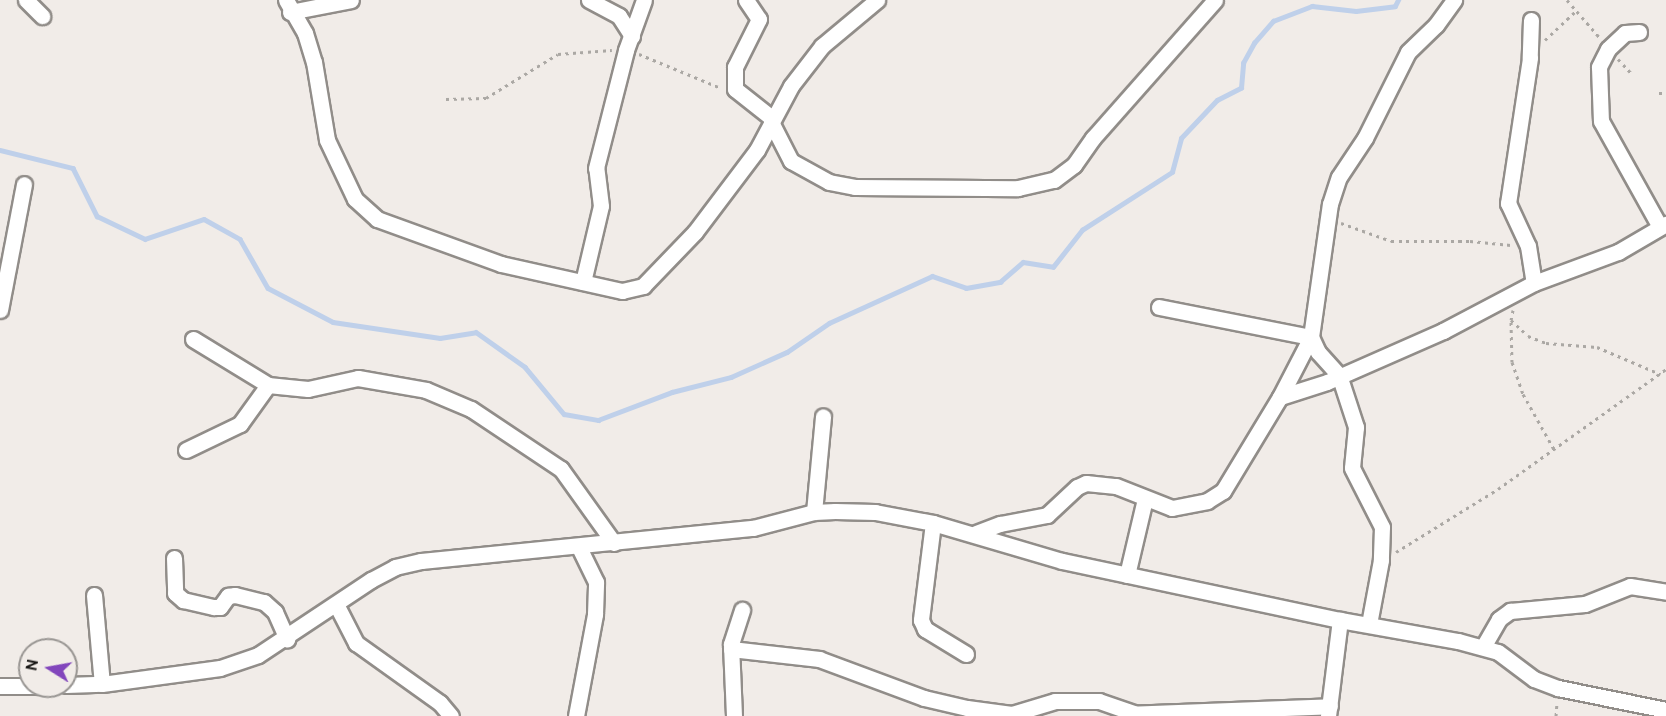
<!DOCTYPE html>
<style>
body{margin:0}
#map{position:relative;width:1666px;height:716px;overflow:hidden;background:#f1ece8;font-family:Cabin,sans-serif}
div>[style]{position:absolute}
.stream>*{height:4.5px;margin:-2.25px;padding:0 2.25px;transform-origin:2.25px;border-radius:2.25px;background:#bfd0ea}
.path>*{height:3px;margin-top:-1.5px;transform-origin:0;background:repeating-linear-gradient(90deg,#aba8a4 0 3px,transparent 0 7.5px)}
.roads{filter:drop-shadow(2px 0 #918d89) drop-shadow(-2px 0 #918d89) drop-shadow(0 2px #918d89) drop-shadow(0 -2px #918d89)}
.minor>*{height:15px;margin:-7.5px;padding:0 7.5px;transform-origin:7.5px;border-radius:7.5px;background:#fff}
span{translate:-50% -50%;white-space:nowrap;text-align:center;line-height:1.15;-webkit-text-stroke:6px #f1ece8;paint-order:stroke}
.north{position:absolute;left:18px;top:638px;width:60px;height:60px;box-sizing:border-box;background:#f1ece8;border:2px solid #999693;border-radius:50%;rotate:281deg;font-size:16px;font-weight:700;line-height:24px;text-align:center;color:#161513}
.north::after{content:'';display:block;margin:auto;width:21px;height:27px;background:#8246bc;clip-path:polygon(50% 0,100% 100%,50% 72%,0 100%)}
</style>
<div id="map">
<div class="stream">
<div style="left:0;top:150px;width:75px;rotate:13.9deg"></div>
<div style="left:73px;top:168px;width:54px;rotate:63.4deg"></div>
<div style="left:97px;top:216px;width:53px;rotate:25.6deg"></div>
<div style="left:145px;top:239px;width:62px;rotate:-18.7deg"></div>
<div style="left:204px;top:219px;width:41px;rotate:29.1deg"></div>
<div style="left:240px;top:239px;width:56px;rotate:60.3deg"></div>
<div style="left:268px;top:288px;width:73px;rotate:27.6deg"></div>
<div style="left:333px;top:322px;width:108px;rotate:8.5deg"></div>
<div style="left:440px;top:338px;width:36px;rotate:-9deg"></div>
<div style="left:476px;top:332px;width:60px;rotate:35.5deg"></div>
<div style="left:525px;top:367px;width:61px;rotate:50.3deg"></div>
<div style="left:564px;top:414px;width:35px;rotate:10deg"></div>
<div style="left:598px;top:420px;width:79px;rotate:-20.7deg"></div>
<div style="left:672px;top:392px;width:61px;rotate:-14.3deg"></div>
<div style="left:731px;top:377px;width:61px;rotate:-24.1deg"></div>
<div style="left:787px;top:352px;width:51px;rotate:-34.6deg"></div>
<div style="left:829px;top:323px;width:113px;rotate:-24.5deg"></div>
<div style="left:932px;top:276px;width:36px;rotate:19deg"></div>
<div style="left:966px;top:288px;width:35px;rotate:-10deg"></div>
<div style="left:1000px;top:282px;width:30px;rotate:-41deg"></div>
<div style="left:1023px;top:262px;width:30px;rotate:9deg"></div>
<div style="left:1053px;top:267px;width:47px;rotate:-51.9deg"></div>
<div style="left:1082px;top:230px;width:107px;rotate:-32.8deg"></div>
<div style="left:1172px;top:172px;width:35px;rotate:-75deg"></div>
<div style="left:1181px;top:138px;width:52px;rotate:-46.5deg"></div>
<div style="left:1217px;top:100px;width:27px;rotate:-27deg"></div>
<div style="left:1241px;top:88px;width:25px;rotate:-85deg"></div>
<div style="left:1243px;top:63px;width:23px;rotate:-61deg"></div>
<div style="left:1254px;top:43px;width:29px;rotate:-49deg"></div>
<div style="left:1273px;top:21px;width:42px;rotate:-21deg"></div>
<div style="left:1312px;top:6px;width:44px;rotate:6.5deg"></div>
<div style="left:1356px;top:11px;width:39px;rotate:-7deg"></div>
<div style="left:1395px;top:6px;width:7px;rotate:-63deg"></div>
</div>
<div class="path">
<div style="left:1567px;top:0;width:50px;rotate:49deg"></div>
<div style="left:1545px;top:40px;width:44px;rotate:-43.2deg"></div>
<div style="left:639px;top:54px;width:89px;rotate:22.5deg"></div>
<div style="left:1618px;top:59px;width:19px;rotate:47deg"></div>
<div style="left:1659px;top:93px;width:7px"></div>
<div style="left:446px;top:99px;width:40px;rotate:-1.4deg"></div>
<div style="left:486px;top:98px;width:84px;rotate:-31.4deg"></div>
<div style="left:558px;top:54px;width:54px;rotate:-4.2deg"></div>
<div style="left:1341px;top:223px;width:53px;rotate:19.8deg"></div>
<div style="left:1391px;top:241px;width:79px"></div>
<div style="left:1470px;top:241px;width:41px;rotate:5.6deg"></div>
<div style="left:1513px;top:310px;width:10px;rotate:101deg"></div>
<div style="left:1511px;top:320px;width:23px;rotate:43deg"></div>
<div style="left:1528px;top:336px;width:19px;rotate:21deg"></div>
<div style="left:1546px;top:343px;width:51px;rotate:4.5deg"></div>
<div style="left:1597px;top:347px;width:69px;rotate:23.2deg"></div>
<div style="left:1511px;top:322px;width:40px;rotate:88.6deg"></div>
<div style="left:1512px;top:362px;width:34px;rotate:71deg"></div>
<div style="left:1523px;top:394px;width:65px;rotate:60.7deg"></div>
<div style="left:1396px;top:552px;width:120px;rotate:-31.7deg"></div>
<div style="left:1498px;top:489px;width:206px;rotate:-35.5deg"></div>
<div style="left:1556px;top:716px;width:13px;rotate:-86deg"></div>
</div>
<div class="roads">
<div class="minor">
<div style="left:26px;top:0;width:23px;rotate:45deg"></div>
<div style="left:286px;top:0;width:38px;rotate:60deg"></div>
<div style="left:305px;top:33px;width:30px;rotate:73deg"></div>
<div style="left:314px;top:62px;width:79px;rotate:80.5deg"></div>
<div style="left:327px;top:140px;width:65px;rotate:64.6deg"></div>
<div style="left:355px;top:199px;width:30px;rotate:42deg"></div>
<div style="left:377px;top:219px;width:132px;rotate:19.9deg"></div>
<div style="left:501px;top:264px;width:124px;rotate:12.6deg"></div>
<div style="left:622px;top:291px;width:22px;rotate:-13deg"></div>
<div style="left:643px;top:286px;width:75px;rotate:-46.1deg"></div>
<div style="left:695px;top:232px;width:103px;rotate:-52.9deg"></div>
<div style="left:757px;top:150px;width:72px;rotate:-62deg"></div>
<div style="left:791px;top:86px;width:51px;rotate:-52.2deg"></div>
<div style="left:822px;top:46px;width:72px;rotate:-39.9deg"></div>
<div style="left:589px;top:0;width:34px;rotate:28deg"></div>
<div style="left:619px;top:16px;width:24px;rotate:57deg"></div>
<div style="left:746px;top:0;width:23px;rotate:56deg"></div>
<div style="left:759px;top:19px;width:54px;rotate:116.6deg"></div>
<div style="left:735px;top:67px;width:22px;rotate:90deg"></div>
<div style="left:735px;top:89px;width:48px;rotate:38.3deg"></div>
<div style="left:290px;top:12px;width:62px;rotate:-11.1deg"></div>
<div style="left:1531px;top:20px;width:38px;rotate:92deg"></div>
<div style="left:1530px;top:58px;width:147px;rotate:98.6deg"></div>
<div style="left:1508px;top:203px;width:47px;rotate:65.1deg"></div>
<div style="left:1528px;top:246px;width:37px;rotate:81deg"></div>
<div style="left:1639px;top:32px;width:14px;rotate:176deg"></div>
<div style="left:1625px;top:33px;width:23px;rotate:137deg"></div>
<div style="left:1608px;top:49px;width:20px;rotate:117deg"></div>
<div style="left:1599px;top:67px;width:54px;rotate:87.9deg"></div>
<div style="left:1601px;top:121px;width:121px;rotate:60.9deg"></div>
<div style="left:771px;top:122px;width:44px;rotate:62.9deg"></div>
<div style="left:791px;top:161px;width:43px;rotate:28.9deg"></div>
<div style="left:829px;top:182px;width:26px;rotate:11deg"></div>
<div style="left:855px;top:187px;width:163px;rotate:0.4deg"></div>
<div style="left:1018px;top:188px;width:37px;rotate:-13deg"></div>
<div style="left:1054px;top:180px;width:25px;rotate:-37deg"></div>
<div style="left:1074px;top:165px;width:33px;rotate:-55deg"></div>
<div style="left:1093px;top:138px;width:184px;rotate:-48.5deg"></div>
<div style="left:583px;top:282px;width:78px;rotate:-76.7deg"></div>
<div style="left:601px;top:206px;width:38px;rotate:-97deg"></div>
<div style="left:596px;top:168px;width:122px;rotate:-75.7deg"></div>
<div style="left:626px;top:50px;width:53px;rotate:-70.2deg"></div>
<div style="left:1159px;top:307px;width:155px;rotate:11.2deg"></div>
<div style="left:1311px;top:337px;width:17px;rotate:65deg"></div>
<div style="left:1318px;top:352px;width:31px;rotate:48deg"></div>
<div style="left:1339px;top:375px;width:55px;rotate:71.9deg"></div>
<div style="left:1356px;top:427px;width:41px;rotate:95.6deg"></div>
<div style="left:1352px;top:468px;width:66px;rotate:63deg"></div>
<div style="left:1382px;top:527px;width:33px;rotate:92deg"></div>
<div style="left:1381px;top:560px;width:65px;rotate:100.6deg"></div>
<div style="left:0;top:310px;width:128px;rotate:-79.2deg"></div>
<div style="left:193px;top:339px;width:88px;rotate:31.5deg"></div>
<div style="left:268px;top:385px;width:40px;rotate:5.7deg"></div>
<div style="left:308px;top:389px;width:51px;rotate:-12.4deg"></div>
<div style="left:358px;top:378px;width:69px;rotate:10deg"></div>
<div style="left:426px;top:390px;width:49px;rotate:22.9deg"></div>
<div style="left:471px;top:409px;width:108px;rotate:33.7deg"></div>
<div style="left:561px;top:469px;width:91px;rotate:54.4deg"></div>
<div style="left:1280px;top:397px;width:68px;rotate:-62.7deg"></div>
<div style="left:1311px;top:337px;width:134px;rotate:-81.9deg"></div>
<div style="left:1330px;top:204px;width:28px;rotate:-72deg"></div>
<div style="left:1339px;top:177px;width:47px;rotate:-56.3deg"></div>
<div style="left:1365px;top:138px;width:96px;rotate:-63.4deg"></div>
<div style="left:1408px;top:52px;width:39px;rotate:-44deg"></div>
<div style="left:1436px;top:25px;width:31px;rotate:-54deg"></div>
<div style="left:186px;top:450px;width:60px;rotate:-25.7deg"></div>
<div style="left:240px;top:424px;width:48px;rotate:-54.3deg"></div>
<div style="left:814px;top:512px;width:96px;rotate:-84.6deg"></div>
<div style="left:933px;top:523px;width:98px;rotate:97.1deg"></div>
<div style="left:921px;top:620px;width:10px;rotate:66deg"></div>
<div style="left:925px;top:629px;width:48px;rotate:31.4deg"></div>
<div style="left:976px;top:533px;width:26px;rotate:-21deg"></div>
<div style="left:1000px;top:524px;width:48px;rotate:-10.8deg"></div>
<div style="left:1047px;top:515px;width:41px;rotate:-43deg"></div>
<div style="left:1077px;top:487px;width:10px;rotate:-24deg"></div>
<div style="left:1086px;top:483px;width:30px;rotate:6deg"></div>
<div style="left:1116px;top:486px;width:60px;rotate:21.4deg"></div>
<div style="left:1172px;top:508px;width:36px;rotate:-11deg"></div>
<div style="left:1207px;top:501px;width:19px;rotate:-32deg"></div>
<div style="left:1223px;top:491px;width:110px;rotate:-58.8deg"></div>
<div style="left:1280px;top:397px;width:49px;rotate:-17.7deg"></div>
<div style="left:1327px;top:382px;width:127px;rotate:-23.7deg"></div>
<div style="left:1443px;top:331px;width:103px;rotate:-27.8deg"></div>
<div style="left:1534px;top:283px;width:90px;rotate:-20.3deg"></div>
<div style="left:1618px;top:252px;width:56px;rotate:-30.3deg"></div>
<div style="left:174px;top:558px;width:35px;rotate:88deg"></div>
<div style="left:175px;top:593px;width:11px;rotate:41deg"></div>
<div style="left:183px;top:600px;width:32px;rotate:13deg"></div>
<div style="left:214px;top:607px;width:6px"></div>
<div style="left:220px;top:607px;width:14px;rotate:-54deg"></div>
<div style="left:228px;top:596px;width:7px;rotate:-8deg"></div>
<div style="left:235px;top:595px;width:30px;rotate:14deg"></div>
<div style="left:264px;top:602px;width:15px;rotate:42deg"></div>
<div style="left:275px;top:612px;width:30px;rotate:66deg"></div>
<div style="left:1127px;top:575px;width:78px;rotate:-76.7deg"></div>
<div style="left:94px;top:595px;width:89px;rotate:84.9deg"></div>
<div style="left:337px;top:606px;width:42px;rotate:62.8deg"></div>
<div style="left:356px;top:643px;width:103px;rotate:35.5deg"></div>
<div style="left:440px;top:703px;width:17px;rotate:50deg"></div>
<div style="left:1483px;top:647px;width:32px;rotate:-60deg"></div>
<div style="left:1499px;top:619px;width:14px;rotate:-36deg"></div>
<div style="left:1510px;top:611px;width:75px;rotate:-5.3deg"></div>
<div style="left:1585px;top:604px;width:48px;rotate:-21.8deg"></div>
<div style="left:1630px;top:586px;width:36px;rotate:9deg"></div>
<div style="left:731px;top:649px;width:89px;rotate:6.5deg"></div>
<div style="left:819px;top:659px;width:112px;rotate:20.4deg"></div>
<div style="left:924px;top:698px;width:44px;rotate:13.1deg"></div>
<div style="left:967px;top:708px;width:45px;rotate:7.6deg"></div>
<div style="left:1012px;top:714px;width:45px;rotate:-16.8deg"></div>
<div style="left:1055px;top:701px;width:44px"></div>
<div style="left:1099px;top:701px;width:37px;rotate:19deg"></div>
<div style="left:66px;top:685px;width:36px;rotate:-2deg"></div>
<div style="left:102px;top:684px;width:119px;rotate:-7.7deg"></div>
<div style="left:220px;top:668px;width:40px;rotate:-18.9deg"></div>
<div style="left:258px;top:655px;width:136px;rotate:-33.6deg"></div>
<div style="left:371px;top:580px;width:27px;rotate:-28deg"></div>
<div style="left:395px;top:567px;width:27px;rotate:-13deg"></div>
<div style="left:421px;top:561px;width:334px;rotate:-5.7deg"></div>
<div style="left:753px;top:528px;width:63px;rotate:-14.7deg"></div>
<div style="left:814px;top:512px;width:21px;rotate:-3deg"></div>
<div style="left:835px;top:511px;width:40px;rotate:1.4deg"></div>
<div style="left:875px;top:512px;width:59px;rotate:10.7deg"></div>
<div style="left:933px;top:523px;width:134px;rotate:16.4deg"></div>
<div style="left:1062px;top:561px;width:284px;rotate:12deg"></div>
<div style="left:1340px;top:620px;width:120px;rotate:10.1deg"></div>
<div style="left:1458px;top:641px;width:41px;rotate:15.4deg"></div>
<div style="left:1498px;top:652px;width:45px;rotate:36.9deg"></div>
<div style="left:1534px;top:679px;width:26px;rotate:21deg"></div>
<div style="left:1558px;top:688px;width:110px;rotate:11.5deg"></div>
<div style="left:0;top:686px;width:43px"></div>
<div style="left:1126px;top:714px;width:204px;rotate:-2.2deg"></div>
<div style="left:576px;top:716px;width:104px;rotate:-79.4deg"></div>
<div style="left:595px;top:614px;width:32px;rotate:-88deg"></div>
<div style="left:596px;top:582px;width:39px;rotate:-116deg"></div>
<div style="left:734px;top:716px;width:72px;rotate:-92.4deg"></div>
<div style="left:731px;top:644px;width:36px;rotate:-72deg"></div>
<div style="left:1328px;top:716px;width:97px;rotate:-82.9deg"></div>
</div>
</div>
<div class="north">N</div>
</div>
